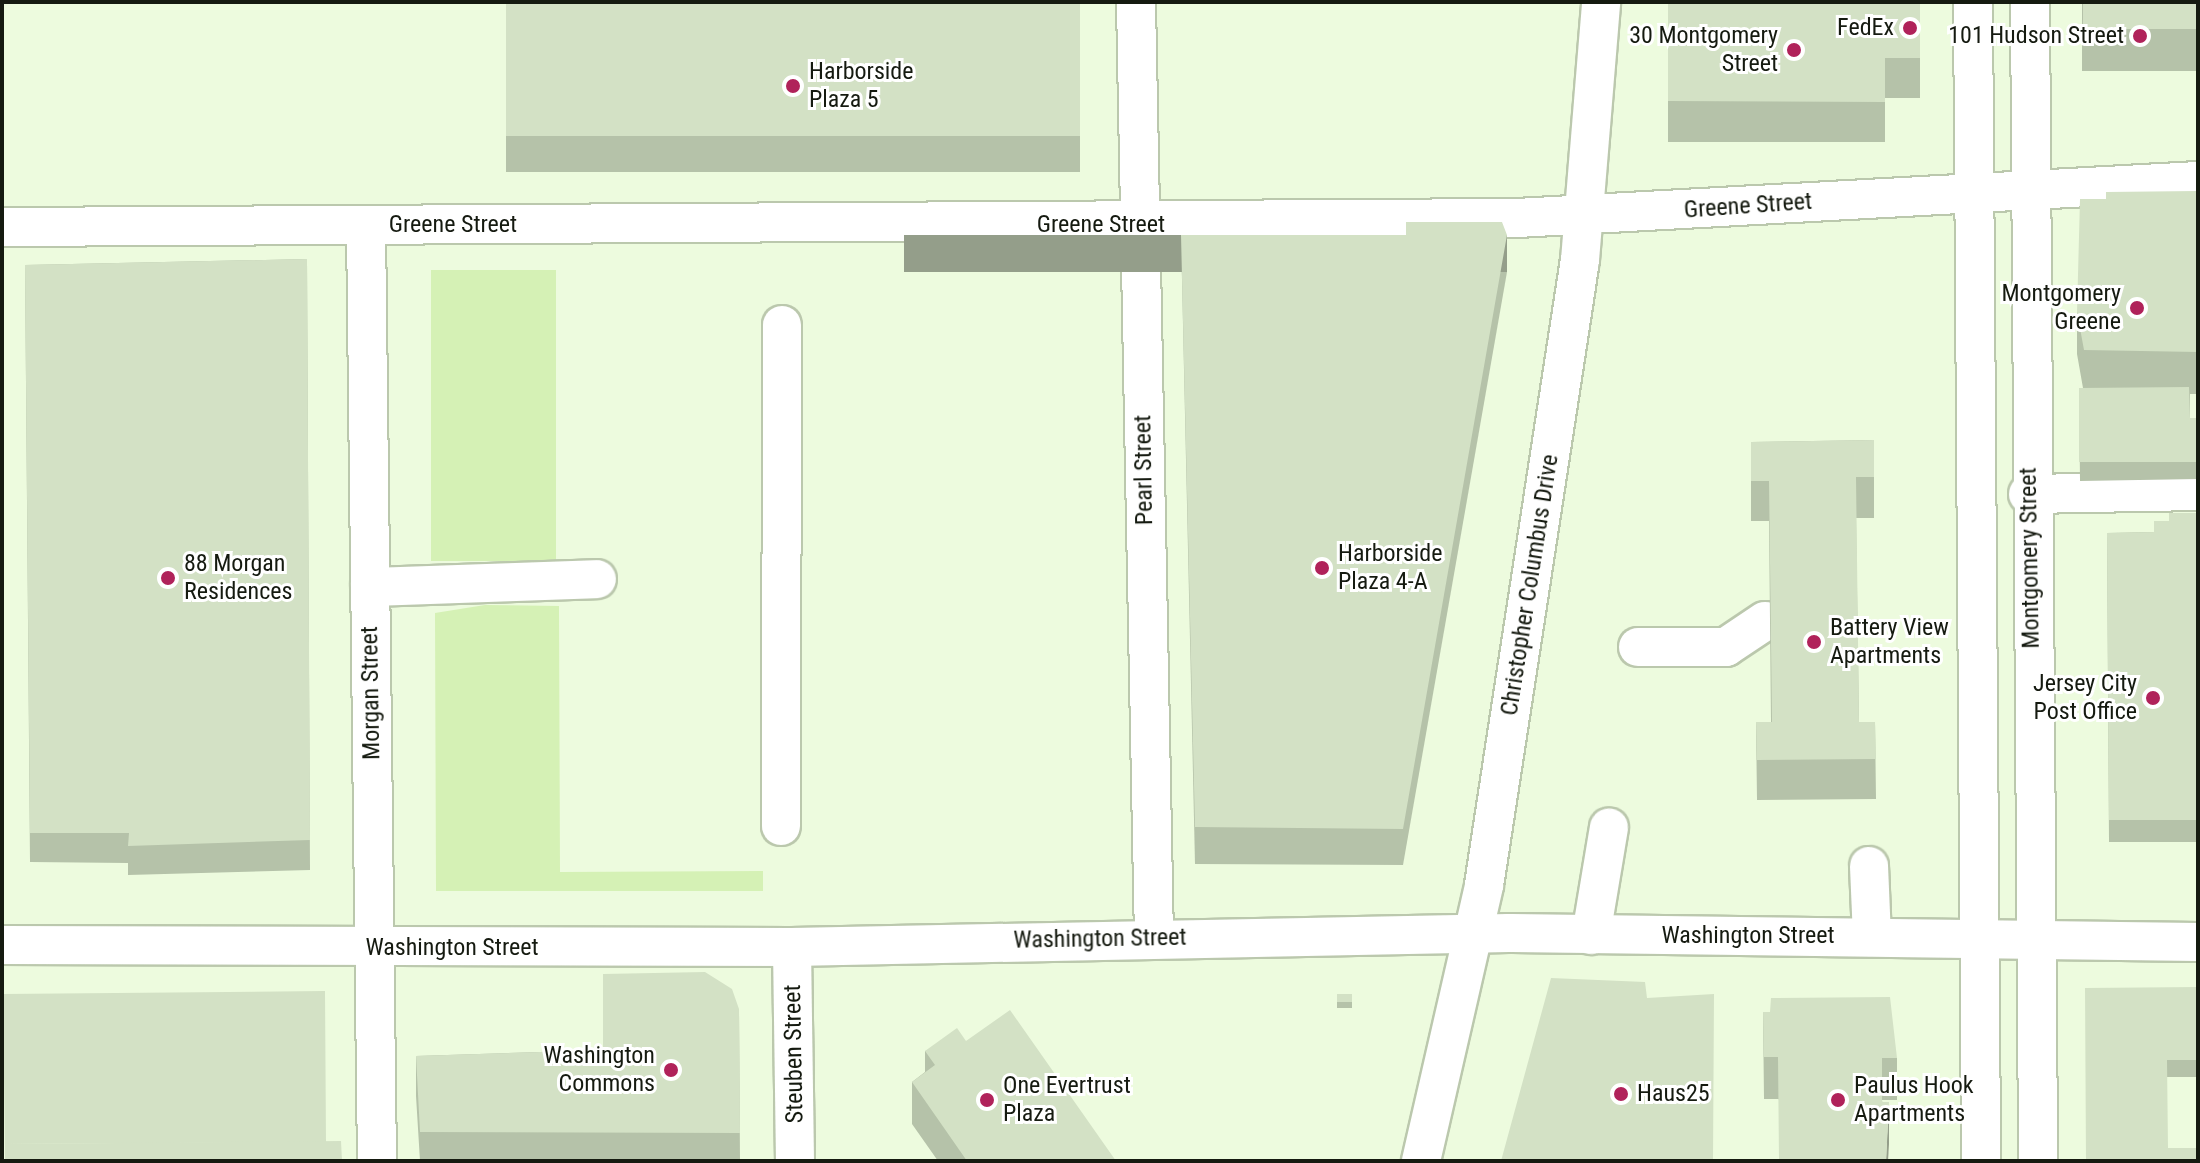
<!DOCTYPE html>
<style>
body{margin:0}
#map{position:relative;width:2200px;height:1163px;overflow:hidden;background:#edfbde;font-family:"Roboto Condensed",sans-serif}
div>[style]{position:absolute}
.green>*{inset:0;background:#d5f1b5;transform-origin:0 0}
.roads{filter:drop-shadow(2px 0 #bbc8ad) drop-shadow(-2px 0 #bbc8ad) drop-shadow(0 2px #bbc8ad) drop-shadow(0 -2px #bbc8ad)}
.minor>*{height:38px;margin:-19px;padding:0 19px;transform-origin:19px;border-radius:19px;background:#fff}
.wall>*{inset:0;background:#b5c2a9;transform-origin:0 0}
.shaded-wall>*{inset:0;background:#949e8a;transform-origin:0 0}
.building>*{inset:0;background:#d3e1c5;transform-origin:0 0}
.dots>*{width:22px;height:22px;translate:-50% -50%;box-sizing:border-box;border:4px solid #fff;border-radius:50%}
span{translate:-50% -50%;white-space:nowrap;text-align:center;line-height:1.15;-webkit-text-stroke:6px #fff;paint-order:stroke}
.poi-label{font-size:24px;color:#151a10}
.right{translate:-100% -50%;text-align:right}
.left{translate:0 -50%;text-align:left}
.street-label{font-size:24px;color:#151a10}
.frame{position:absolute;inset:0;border:4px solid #151a10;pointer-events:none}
</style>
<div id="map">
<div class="green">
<div style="left:556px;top:270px;width:291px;height:125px;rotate:90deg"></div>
<div style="clip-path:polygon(485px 605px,559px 606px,560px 872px,763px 871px,763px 891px,436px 891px,435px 613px)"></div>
</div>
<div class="roads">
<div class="minor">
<div style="left:1136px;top:2px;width:935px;rotate:88.9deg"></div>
<div style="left:1973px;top:2px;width:1159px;rotate:89.6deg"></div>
<div style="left:2030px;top:2px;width:1159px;rotate:89.6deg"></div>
<div style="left:366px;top:225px;width:936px;rotate:89.33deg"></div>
<div style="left:2px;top:227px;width:1515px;rotate:-0.34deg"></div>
<div style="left:1517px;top:218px;width:682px;rotate:-3.11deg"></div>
<div style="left:2028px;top:494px;width:170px;rotate:-1deg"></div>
<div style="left:370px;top:587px;width:227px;rotate:-2deg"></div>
<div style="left:1638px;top:647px;width:88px"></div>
<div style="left:1726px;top:647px;width:47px;rotate:-33.7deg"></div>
<div style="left:781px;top:826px;width:501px;rotate:-89.89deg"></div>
<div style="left:1869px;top:866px;width:71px;rotate:87.6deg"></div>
<div style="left:1591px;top:935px;width:109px;rotate:-80.5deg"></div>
<div style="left:2px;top:945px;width:790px;rotate:0.15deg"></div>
<div style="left:792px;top:947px;width:717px;rotate:-1.12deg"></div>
<div style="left:1509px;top:933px;width:689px;rotate:0.75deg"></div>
<div style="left:792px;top:947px;width:214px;rotate:89.2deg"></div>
<div style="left:1421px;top:1161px;width:283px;rotate:-77.1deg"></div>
<div style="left:1484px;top:885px;width:632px;rotate:-81.27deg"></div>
<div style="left:1580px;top:260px;width:259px;rotate:-85.3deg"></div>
</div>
</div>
<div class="wall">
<div style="left:506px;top:2px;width:574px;height:170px"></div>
<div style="clip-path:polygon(1668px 2px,1920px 2px,1920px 98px,1885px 98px,1885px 142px,1668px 142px)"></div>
<div style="left:2082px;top:2px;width:116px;height:69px"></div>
<div style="clip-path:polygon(2197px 199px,2198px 199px,2198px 394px,2190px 394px,2190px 418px,2198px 418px,2198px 479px,2080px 481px,2079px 388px,2083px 388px,2077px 354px,2077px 312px)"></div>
<div style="clip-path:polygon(1181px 235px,1507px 272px,1403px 865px,1195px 864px)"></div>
<div style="clip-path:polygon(307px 259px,310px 870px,128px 875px,128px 863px,30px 862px,25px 265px)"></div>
<div style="clip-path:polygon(1874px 440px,1874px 518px,1856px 518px,1859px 722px,1875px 722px,1876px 799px,1757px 800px,1756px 722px,1771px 722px,1769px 521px,1751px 521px,1751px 442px)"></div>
<div style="clip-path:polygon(2198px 513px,2198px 842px,2109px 842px,2107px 533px,2154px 532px,2169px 521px)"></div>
<div style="clip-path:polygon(2198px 987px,2198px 1077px,2167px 1077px,2086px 1161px)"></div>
<div style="left:1337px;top:994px;width:15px;height:14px"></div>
<div style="clip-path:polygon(739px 1009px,740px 1161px,420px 1161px,416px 1096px,416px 1056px,603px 1050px)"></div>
<div style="clip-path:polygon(1763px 1012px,1897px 1058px,1897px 1100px,1882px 1100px,1889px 1144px,1778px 1099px,1764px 1099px)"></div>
<div style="clip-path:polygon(966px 1041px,1116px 1161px,938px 1161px,912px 1124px,912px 1082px,925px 1072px,925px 1051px)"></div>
</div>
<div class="shaded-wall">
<div style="left:1507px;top:235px;width:37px;height:603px;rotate:90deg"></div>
<div style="clip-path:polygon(1889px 1102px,1889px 1144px,1888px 1161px,1886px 1161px)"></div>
</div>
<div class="building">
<div style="left:506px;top:2px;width:574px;height:134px"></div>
<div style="clip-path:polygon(1668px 2px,1920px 2px,1920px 58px,1885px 58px,1885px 102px,1668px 101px)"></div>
<div style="left:2083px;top:2px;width:115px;height:27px"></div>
<div style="clip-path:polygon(2197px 191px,2197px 199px,2198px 199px,2198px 352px,2084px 350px,2077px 312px,2080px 199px,2106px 199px,2106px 192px)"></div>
<div style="clip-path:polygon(1406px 222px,1502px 222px,1507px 235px,1403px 829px,1195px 827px,1181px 235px,1406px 235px)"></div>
<div style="clip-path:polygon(307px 259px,310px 840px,128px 846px,129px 833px,30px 833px,25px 265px)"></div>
<div style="clip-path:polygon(2189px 387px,2190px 418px,2079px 419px,2079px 424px,2079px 388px)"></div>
<div style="left:2198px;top:418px;width:44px;height:119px;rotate:90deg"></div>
<div style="clip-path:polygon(1874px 440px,1874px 477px,1856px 477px,1859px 722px,1875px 722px,1876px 759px,1757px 760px,1756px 722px,1772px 722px,1769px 481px,1751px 481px,1751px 442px)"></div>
<div style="clip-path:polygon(2169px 513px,2198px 513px,2198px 820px,2109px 820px,2107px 533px,2154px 532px,2154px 521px,2169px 521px)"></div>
<div style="clip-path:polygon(705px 972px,732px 989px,739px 1009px,740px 1133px,420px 1132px,416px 1056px,603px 1050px,603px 974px)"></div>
<div style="clip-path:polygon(1551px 978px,1645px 982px,1647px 998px,1714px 994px,1713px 1161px,1501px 1161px)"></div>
<div style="clip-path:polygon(2198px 987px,2198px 1060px,2167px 1060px,2168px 1148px,2198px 1148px,2198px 1161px,2086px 1161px,2085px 988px)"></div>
<div style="clip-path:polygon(325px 991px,326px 1142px,5px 1144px,5px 1158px,3px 994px)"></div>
<div style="left:1337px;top:994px;width:15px;height:8px"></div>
<div style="clip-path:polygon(1890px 997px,1897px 1058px,1882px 1058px,1882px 1102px,1889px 1102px,1886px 1161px,1779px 1161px,1778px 1057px,1764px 1057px,1763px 1012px,1770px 1012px,1771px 998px)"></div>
<div style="clip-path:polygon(1010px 1010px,1116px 1161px,967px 1161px,912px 1082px,935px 1065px,925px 1051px,957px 1028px,966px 1041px)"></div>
<div style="clip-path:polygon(341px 1141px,342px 1161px,5px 1161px,5px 1144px)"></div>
</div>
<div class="dots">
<div style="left:1910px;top:28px;background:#b0225a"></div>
<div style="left:2140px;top:36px;background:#b0225a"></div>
<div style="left:1794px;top:50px;background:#b0225a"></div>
<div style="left:793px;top:86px;background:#b0225a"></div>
<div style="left:2137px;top:308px;background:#b0225a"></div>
<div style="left:1322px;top:568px;background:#b0225a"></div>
<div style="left:168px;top:578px;background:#b0225a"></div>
<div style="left:1814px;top:642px;background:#b0225a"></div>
<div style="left:2153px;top:698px;background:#b0225a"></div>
<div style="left:671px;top:1070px;background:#b0225a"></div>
<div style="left:1621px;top:1094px;background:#b0225a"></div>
<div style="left:987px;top:1100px;background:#b0225a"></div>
<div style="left:1838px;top:1100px;background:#b0225a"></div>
</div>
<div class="poi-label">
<span class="right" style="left:1894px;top:28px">FedEx</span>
<span class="right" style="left:1778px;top:50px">30 Montgomery<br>Street</span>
<span class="right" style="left:2124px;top:36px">101 Hudson Street</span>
<span class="left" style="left:809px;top:86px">Harborside<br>Plaza 5</span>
<span class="right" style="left:2121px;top:308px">Montgomery<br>Greene</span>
<span class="left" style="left:1338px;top:568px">Harborside<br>Plaza 4-A</span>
<span class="left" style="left:184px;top:578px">88 Morgan<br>Residences</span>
<span class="left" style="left:1830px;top:642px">Battery View<br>Apartments</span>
<span class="right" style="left:2137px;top:698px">Jersey City<br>Post Office</span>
<span class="right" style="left:655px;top:1070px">Washington<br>Commons</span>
<span class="left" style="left:1003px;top:1100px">One Evertrust<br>Plaza</span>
<span class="left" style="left:1854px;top:1100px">Paulus Hook<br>Apartments</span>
<span class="left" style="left:1637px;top:1094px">Haus25</span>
</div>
<div class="street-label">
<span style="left:1748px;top:206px;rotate:-4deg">Greene Street</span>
<span style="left:453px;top:225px">Greene Street</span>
<span style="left:1101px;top:225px">Greene Street</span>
<span style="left:1144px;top:470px;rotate:-91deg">Pearl Street</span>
<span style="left:2030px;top:558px;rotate:-91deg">Montgomery Street</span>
<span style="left:1530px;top:585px;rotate:-81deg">Christopher Columbus Drive</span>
<span style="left:371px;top:693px;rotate:-91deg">Morgan Street</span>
<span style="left:1748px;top:936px">Washington Street</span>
<span style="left:1100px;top:939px;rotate:-1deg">Washington Street</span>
<span style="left:452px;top:948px">Washington Street</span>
<span style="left:794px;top:1054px;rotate:-91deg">Steuben Street</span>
</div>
<div class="frame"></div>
</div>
